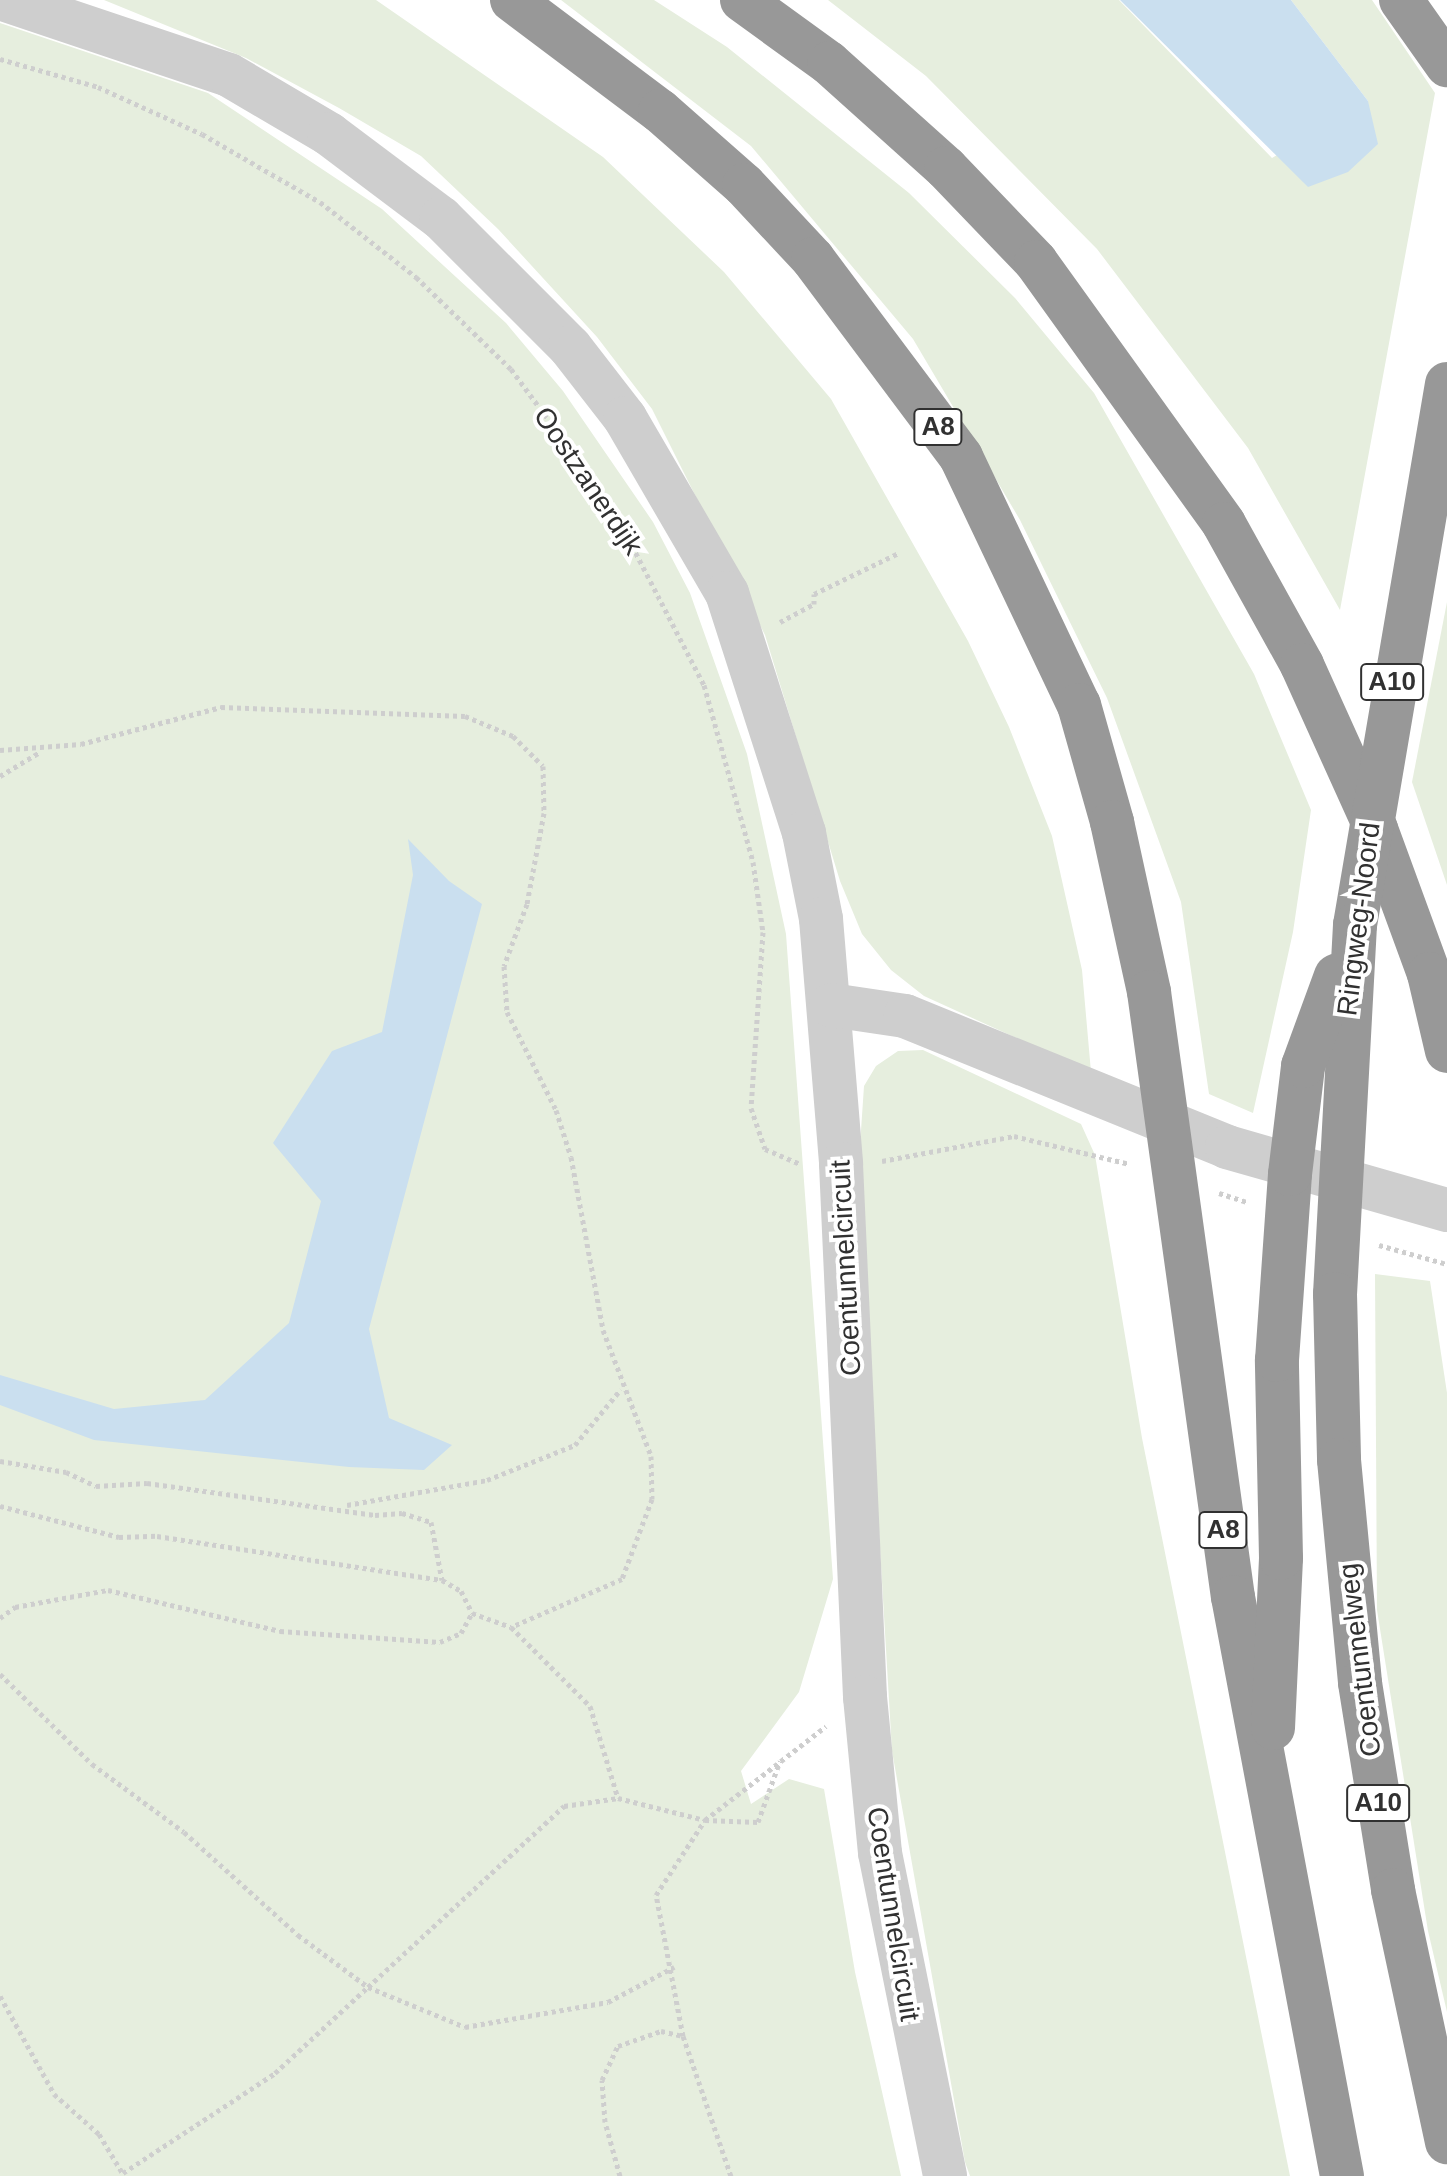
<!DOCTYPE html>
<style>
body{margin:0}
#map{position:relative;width:1447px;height:2176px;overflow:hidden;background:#fff;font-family:Helvetica,sans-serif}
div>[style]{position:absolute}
.green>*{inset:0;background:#e6eede}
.water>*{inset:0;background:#cadfef}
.path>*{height:5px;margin-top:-2.5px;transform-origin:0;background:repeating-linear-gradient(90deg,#cecece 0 4px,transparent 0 8px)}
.minor>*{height:44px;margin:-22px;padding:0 22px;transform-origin:22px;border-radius:22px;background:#cecece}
.highway>*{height:44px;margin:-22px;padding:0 22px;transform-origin:22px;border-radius:22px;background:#989898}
span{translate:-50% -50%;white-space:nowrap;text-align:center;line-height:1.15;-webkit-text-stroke:8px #fff;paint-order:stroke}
.shield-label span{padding:2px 6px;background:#fff;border:2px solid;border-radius:6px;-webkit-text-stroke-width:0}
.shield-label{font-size:26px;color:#313131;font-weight:700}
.street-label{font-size:28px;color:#313131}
</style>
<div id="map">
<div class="green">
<div style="clip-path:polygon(104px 0,376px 0,603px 157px,724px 272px,831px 399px,968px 641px,1009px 727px,1052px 836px,1082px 970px,1091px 1072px,924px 996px,891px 970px,862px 934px,840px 881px,765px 635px,652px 409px,597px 337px,498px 229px,421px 156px,339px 108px,246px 58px)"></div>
<div style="clip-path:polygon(561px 0,654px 0,727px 47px,909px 193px,1015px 298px,1094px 393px,1254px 674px,1311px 810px,1293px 932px,1253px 1113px,1209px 1094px,1181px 902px,1107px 698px,1020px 520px,913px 339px,751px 146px)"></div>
<div style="clip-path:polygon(828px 0,1119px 0,1272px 158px,1368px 101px,1291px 0,1372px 0,1435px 93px,1340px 610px,1248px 448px,1097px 249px,926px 76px)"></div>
<div style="clip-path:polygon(0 23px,208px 93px,382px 209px,506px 323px,563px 391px,653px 522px,690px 593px,747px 754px,786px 934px,833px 1579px,799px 1692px,741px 1771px,751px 1804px,789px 1779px,824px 1789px,855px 1972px,901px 2176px,0 2176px)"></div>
<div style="clip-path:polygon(1447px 602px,1447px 885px,1412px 782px)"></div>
<div style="clip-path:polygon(923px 1050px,1081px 1124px,1095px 1155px,1142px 1438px,1290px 2176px,970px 2176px,965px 2162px,892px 1751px,858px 1175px,864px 1086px,876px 1066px,898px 1051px)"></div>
<div style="clip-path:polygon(1375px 1274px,1430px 1281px,1447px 1393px,1447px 2012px,1428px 1931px,1377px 1610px)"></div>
</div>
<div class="water">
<div style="clip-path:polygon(1120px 0,1291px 0,1368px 101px,1378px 144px,1348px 172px,1308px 187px)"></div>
<div style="clip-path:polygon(408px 839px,449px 881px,482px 904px,369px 1329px,389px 1418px,452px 1445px,424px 1470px,349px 1467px,94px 1440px,0 1405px,0 1375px,114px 1409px,205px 1400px,289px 1323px,321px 1201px,273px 1143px,332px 1051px,382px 1032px,413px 875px)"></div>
</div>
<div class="path">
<div style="left:0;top:59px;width:102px;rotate:15.9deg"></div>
<div style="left:98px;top:87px;width:114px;rotate:24.3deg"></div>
<div style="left:202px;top:134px;width:136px;rotate:30deg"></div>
<div style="left:320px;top:202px;width:122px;rotate:38deg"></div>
<div style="left:416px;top:277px;width:132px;rotate:44.1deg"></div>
<div style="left:511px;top:369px;width:167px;rotate:53.5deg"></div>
<div style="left:610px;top:503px;width:205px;rotate:62.7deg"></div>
<div style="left:704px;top:685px;width:184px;rotate:74.5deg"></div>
<div style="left:753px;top:862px;width:71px;rotate:81.9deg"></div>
<div style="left:763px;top:932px;width:176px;rotate:93.9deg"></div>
<div style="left:751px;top:1108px;width:43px;rotate:71.1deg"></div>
<div style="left:765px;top:1149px;width:38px;rotate:23deg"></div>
<div style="left:780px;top:622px;width:38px;rotate:-28deg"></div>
<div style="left:814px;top:604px;width:10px;rotate:-90deg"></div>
<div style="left:814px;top:594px;width:94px;rotate:-25.8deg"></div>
<div style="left:0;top:750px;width:81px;rotate:-4.2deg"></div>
<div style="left:81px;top:744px;width:145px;rotate:-14.8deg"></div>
<div style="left:221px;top:707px;width:244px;rotate:2.1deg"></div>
<div style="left:465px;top:716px;width:52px;rotate:22.6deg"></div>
<div style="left:513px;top:736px;width:42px;rotate:45deg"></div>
<div style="left:543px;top:766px;width:47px;rotate:88.8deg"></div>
<div style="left:544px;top:813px;width:93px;rotate:100.6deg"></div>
<div style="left:527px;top:904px;width:66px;rotate:110.4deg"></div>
<div style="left:504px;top:966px;width:46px;rotate:86.3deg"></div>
<div style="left:507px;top:1012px;width:110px;rotate:63.4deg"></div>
<div style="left:556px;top:1110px;width:49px;rotate:72.3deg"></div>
<div style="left:571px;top:1157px;width:176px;rotate:79.5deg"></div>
<div style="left:603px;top:1330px;width:135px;rotate:69.1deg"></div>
<div style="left:651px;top:1456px;width:43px;rotate:88.7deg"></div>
<div style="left:652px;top:1499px;width:85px;rotate:110.6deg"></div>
<div style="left:622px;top:1579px;width:121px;rotate:156.6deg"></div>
<div style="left:0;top:776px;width:47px;rotate:-31deg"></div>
<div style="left:882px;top:1161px;width:134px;rotate:-10.7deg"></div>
<div style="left:1014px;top:1136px;width:119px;rotate:13.6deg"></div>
<div style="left:1219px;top:1193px;width:29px;rotate:18deg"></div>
<div style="left:1379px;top:1245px;width:71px;rotate:15.6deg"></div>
<div style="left:0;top:1461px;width:67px;rotate:9.5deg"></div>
<div style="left:66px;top:1472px;width:33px;rotate:25deg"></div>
<div style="left:96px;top:1486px;width:51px;rotate:-3.4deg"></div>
<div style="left:147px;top:1483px;width:230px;rotate:8deg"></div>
<div style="left:375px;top:1515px;width:27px;rotate:-4deg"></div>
<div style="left:402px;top:1513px;width:30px;rotate:17deg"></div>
<div style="left:431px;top:1522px;width:59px;rotate:79.3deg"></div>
<div style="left:347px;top:1505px;width:142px;rotate:-10.1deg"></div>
<div style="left:487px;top:1480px;width:95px;rotate:-21.7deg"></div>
<div style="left:575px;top:1445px;width:72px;rotate:-50.6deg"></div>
<div style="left:0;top:1506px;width:123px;rotate:14.6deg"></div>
<div style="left:119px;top:1537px;width:38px;rotate:-2deg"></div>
<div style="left:157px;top:1536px;width:288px;rotate:8.8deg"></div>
<div style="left:442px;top:1580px;width:22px;rotate:30deg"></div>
<div style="left:461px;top:1591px;width:25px;rotate:63deg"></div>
<div style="left:472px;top:1613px;width:41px;rotate:19.7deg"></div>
<div style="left:511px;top:1627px;width:112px;rotate:45deg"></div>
<div style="left:590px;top:1706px;width:96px;rotate:73.1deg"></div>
<div style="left:618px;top:1798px;width:90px;rotate:14.2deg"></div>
<div style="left:705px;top:1820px;width:53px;rotate:2.2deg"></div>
<div style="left:758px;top:1822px;width:65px;rotate:-70.2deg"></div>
<div style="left:0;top:1618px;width:19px;rotate:-36deg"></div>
<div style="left:15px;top:1607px;width:95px;rotate:-10.4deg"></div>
<div style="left:108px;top:1590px;width:177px;rotate:13.4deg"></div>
<div style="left:280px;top:1631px;width:160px;rotate:3.9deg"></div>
<div style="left:440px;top:1642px;width:23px;rotate:-23deg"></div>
<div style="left:461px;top:1633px;width:23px;rotate:-61deg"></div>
<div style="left:0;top:1674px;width:129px;rotate:44.4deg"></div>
<div style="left:92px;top:1764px;width:114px;rotate:36.5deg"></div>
<div style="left:184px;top:1832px;width:154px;rotate:42.1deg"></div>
<div style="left:298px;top:1935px;width:87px;rotate:36.6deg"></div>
<div style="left:368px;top:1987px;width:267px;rotate:-42.7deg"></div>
<div style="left:564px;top:1806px;width:55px;rotate:-8.4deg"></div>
<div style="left:0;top:1996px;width:112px;rotate:61.1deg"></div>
<div style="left:54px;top:2094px;width:60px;rotate:41.6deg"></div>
<div style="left:99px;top:2134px;width:47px;rotate:59deg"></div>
<div style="left:683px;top:2036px;width:144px;rotate:-100.8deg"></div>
<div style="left:656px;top:1895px;width:90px;rotate:-56.8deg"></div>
<div style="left:705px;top:1820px;width:153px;rotate:-37.8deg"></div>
<div style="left:123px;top:2173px;width:182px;rotate:-33.3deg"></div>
<div style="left:275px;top:2073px;width:127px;rotate:-42.8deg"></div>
<div style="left:368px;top:1987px;width:105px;rotate:22.4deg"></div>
<div style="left:465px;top:2027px;width:145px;rotate:-9.9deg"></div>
<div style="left:608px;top:2002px;width:75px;rotate:-27.9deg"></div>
<div style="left:620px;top:2176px;width:56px;rotate:-105.5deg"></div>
<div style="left:605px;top:2122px;width:42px;rotate:-94.1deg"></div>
<div style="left:602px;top:2080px;width:38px;rotate:-65deg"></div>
<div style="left:618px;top:2046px;width:46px;rotate:-19.2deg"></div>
<div style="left:661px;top:2031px;width:23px;rotate:13deg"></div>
<div style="left:683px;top:2036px;width:148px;rotate:71.1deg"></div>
</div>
<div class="minor">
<div style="left:6px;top:0;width:235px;rotate:18.6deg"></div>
<div style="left:229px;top:75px;width:116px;rotate:30.5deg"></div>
<div style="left:329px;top:134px;width:140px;rotate:36.9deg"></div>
<div style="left:441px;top:218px;width:182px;rotate:45deg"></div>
<div style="left:570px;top:347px;width:90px;rotate:52.2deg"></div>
<div style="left:625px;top:418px;width:203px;rotate:59.8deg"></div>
<div style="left:727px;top:593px;width:252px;rotate:72.2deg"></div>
<div style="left:804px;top:833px;width:88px;rotate:78.8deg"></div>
<div style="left:821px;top:919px;width:246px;rotate:85.3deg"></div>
<div style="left:841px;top:1164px;width:534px;rotate:87.42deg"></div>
<div style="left:865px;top:1697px;width:157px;rotate:84.5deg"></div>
<div style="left:880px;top:1853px;width:329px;rotate:78.6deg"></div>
<div style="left:831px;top:1005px;width:75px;rotate:8.5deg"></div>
<div style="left:905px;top:1016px;width:348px;rotate:22.1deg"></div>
<div style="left:1227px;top:1147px;width:229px;rotate:16deg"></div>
</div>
<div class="highway">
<div style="left:512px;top:0;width:185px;rotate:36.9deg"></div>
<div style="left:660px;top:111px;width:112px;rotate:41.4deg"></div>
<div style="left:744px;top:185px;width:101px;rotate:47deg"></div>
<div style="left:813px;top:259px;width:247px;rotate:53.2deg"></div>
<div style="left:961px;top:457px;width:275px;rotate:64.6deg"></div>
<div style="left:1079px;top:705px;width:122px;rotate:74.2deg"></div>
<div style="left:1112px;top:822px;width:174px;rotate:77.7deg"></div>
<div style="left:1149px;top:992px;width:611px;rotate:82.1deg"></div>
<div style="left:1233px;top:1597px;width:589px;rotate:79.34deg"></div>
<div style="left:742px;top:0;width:107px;rotate:35.9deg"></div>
<div style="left:829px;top:63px;width:157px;rotate:41.9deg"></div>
<div style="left:946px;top:168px;width:130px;rotate:46.2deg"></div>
<div style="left:1036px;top:262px;width:322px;rotate:54.3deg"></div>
<div style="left:1224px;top:524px;width:161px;rotate:61deg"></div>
<div style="left:1302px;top:665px;width:180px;rotate:65.7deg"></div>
<div style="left:1376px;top:829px;width:154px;rotate:69.9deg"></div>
<div style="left:1429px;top:974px;width:79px;rotate:76.8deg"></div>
<div style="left:1401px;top:0;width:80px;rotate:54.7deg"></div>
<div style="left:1447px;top:384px;width:549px;rotate:99.65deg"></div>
<div style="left:1355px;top:925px;width:370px;rotate:93.1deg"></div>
<div style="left:1335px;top:1294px;width:166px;rotate:88.6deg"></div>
<div style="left:1339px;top:1460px;width:224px;rotate:84.6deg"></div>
<div style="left:1360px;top:1683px;width:210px;rotate:80.9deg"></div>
<div style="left:1393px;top:1890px;width:258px;rotate:77.9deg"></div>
<div style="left:1273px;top:1728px;width:170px;rotate:-87.3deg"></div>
<div style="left:1281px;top:1558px;width:198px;rotate:-91.2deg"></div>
<div style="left:1277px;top:1360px;width:186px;rotate:-86deg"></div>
<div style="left:1290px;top:1174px;width:109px;rotate:-83.1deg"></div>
<div style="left:1303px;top:1066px;width:96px;rotate:-69.9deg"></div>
</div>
<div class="shield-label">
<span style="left:938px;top:427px">A8</span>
<span style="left:1392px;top:682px">A10</span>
<span style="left:1223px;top:1530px">A8</span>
<span style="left:1378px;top:1803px">A10</span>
</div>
<div class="street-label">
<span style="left:588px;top:481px;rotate:56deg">Oostzanerdijk</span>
<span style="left:1359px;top:919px;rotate:-83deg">Ringweg-Noord</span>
<span style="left:846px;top:1268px;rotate:-93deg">Coentunnelcircuit</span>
<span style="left:1360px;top:1660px;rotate:-97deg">Coentunnelweg</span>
<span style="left:893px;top:1914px;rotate:81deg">Coentunnelcircuit</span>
</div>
</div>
